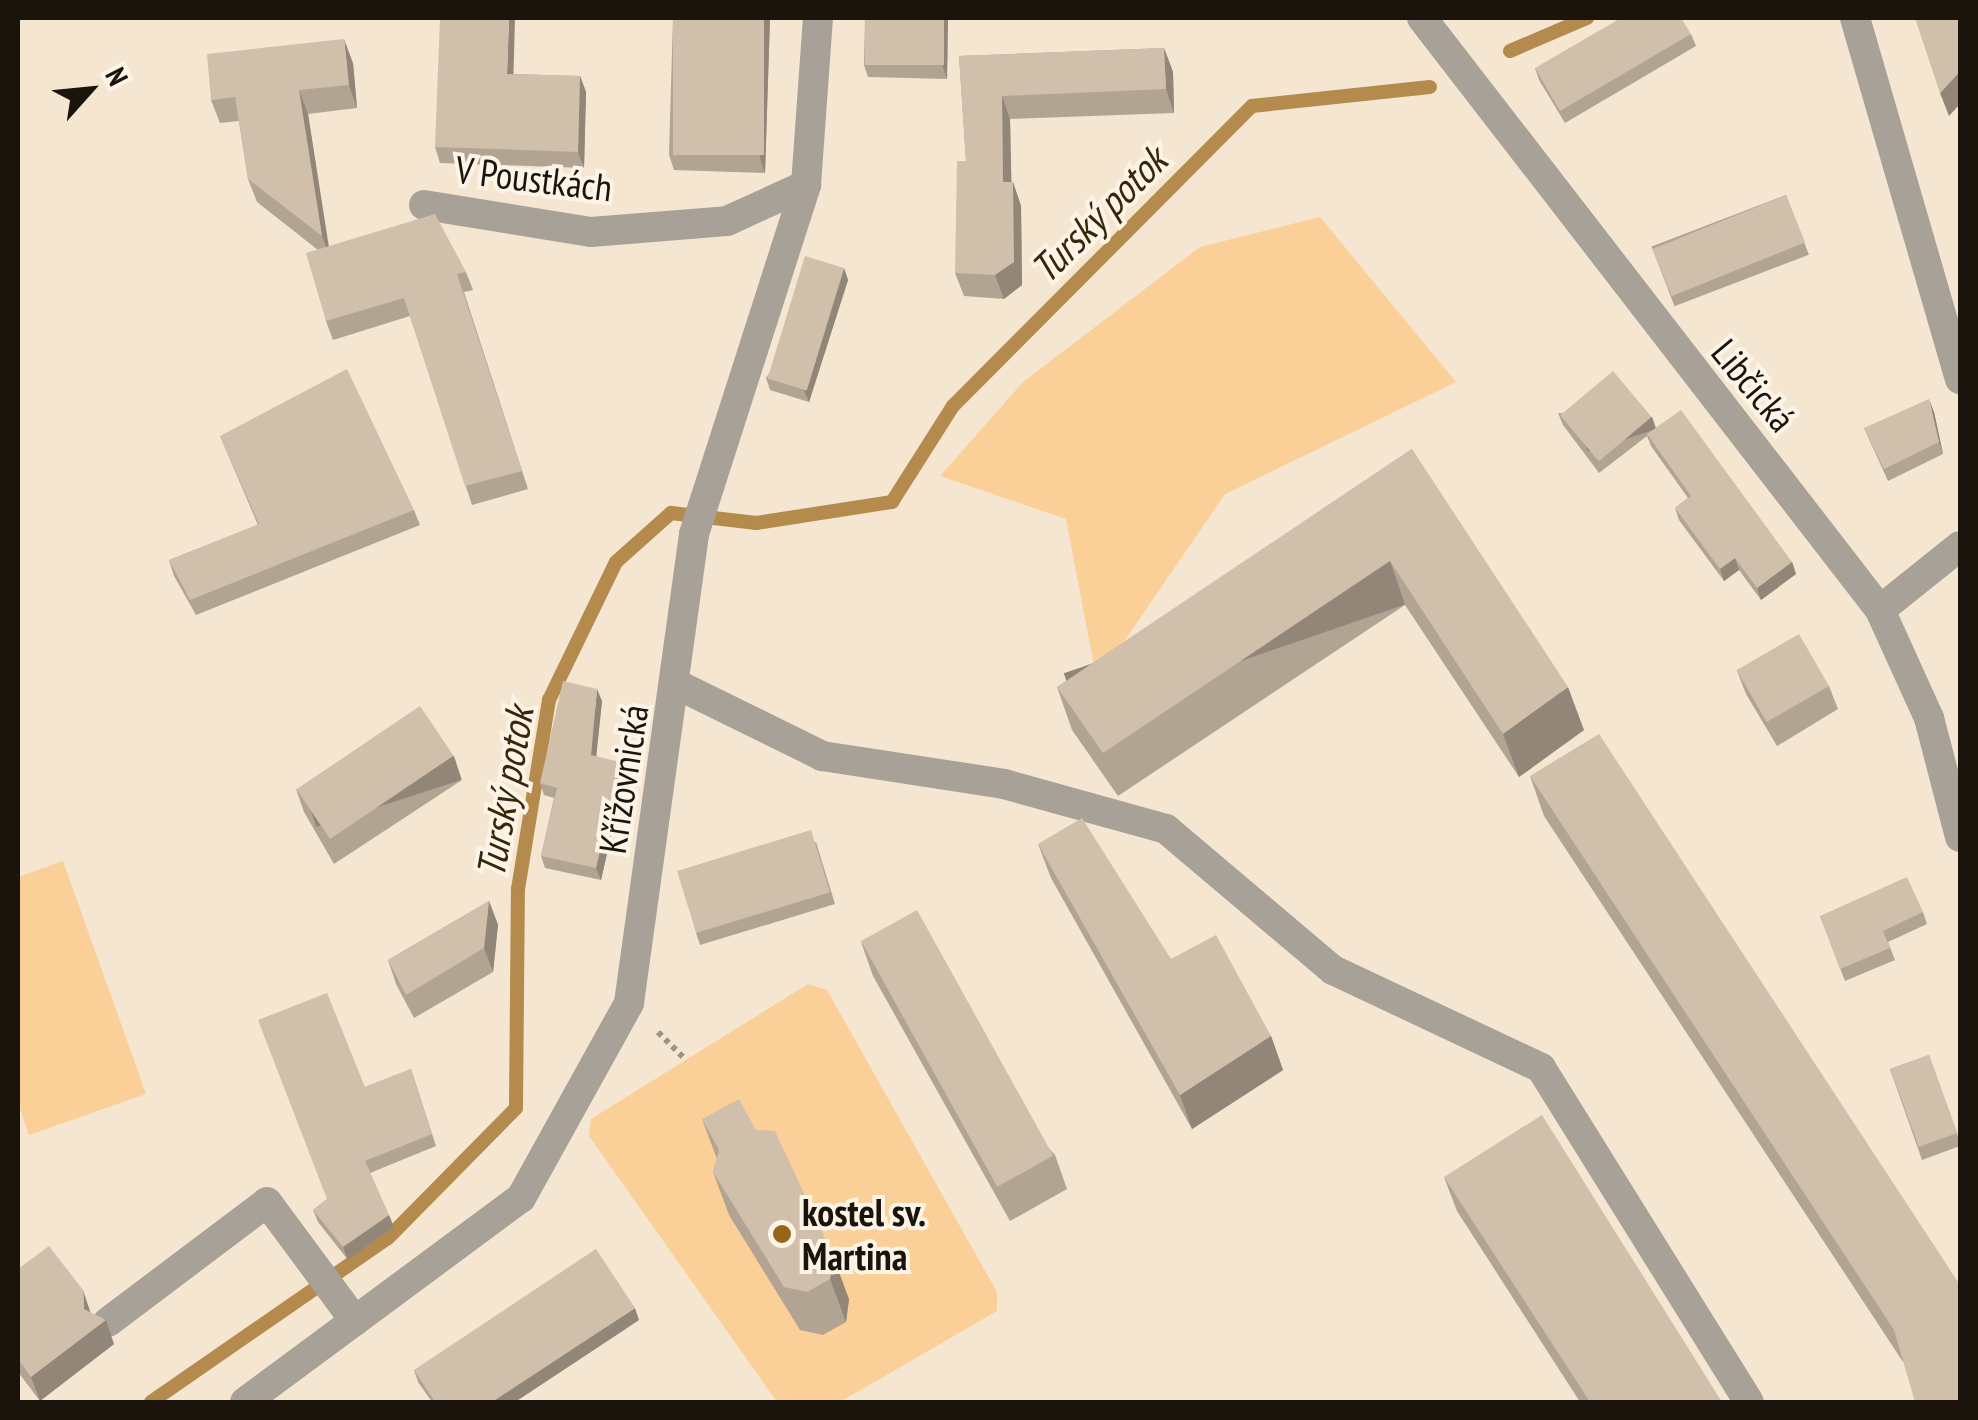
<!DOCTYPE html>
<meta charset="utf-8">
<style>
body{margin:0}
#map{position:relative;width:1978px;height:1420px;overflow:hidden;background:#f5e6d1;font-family:"PT Sans Narrow",sans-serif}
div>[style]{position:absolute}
.green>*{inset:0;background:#fad098}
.stream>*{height:14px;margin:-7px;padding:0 7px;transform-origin:7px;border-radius:7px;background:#b48a4d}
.path>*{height:6px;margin-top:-3px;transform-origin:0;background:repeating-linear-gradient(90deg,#9f9384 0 5px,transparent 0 10px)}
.minor>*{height:30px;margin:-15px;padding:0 15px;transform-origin:15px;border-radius:15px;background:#a7a198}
.wall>*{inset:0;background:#b2a493;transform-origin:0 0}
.shaded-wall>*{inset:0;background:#918678;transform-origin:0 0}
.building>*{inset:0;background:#cfbfab;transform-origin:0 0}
.dots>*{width:28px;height:28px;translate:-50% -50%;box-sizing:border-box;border:5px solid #fdf4e8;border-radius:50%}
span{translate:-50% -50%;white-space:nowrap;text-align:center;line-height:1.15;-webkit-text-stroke:8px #fdf4e8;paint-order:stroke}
.street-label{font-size:38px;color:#1a140d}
.poi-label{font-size:38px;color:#1a140d;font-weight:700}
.left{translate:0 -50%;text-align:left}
.water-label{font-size:40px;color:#38260a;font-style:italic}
.frame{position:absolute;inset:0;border:20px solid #1a140d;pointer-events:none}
.north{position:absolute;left:40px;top:40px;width:100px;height:100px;-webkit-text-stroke:8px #fdf4e8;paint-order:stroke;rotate:63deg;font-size:28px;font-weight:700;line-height:40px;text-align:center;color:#1a140d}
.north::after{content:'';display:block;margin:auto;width:35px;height:45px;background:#1a140d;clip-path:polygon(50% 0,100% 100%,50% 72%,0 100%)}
</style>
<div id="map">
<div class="green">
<div style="clip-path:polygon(1320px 217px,1456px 382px,1225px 494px,1097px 681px,1066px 519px,940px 476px,1023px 382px,1200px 247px)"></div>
<div style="clip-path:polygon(63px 861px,146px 1094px,29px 1135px,18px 1103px,18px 877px)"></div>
<div style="clip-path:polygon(808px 984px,827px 990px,997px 1292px,997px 1311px,840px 1402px,777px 1402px,589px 1136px,591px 1119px)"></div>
</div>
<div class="stream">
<div style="left:1510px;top:51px;width:84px;rotate:-23.2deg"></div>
<div style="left:151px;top:1402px;width:288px;rotate:-34.7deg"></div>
<div style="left:388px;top:1238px;width:182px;rotate:-45.4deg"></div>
<div style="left:516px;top:1108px;width:219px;rotate:-89.5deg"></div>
<div style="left:518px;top:889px;width:192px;rotate:-80.7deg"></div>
<div style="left:549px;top:700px;width:153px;rotate:-64.1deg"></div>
<div style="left:616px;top:562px;width:74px;rotate:-41.7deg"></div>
<div style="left:671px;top:513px;width:86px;rotate:6.7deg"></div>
<div style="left:756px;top:523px;width:138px;rotate:-8.8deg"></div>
<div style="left:892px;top:502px;width:114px;rotate:-57.6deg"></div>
<div style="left:953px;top:406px;width:424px;rotate:-45.1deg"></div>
<div style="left:1252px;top:106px;width:179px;rotate:-6.1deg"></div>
</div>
<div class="path">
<div style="left:658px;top:1032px;width:40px;rotate:45deg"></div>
</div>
<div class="minor">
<div style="left:1422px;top:18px;width:748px;rotate:52.27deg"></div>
<div style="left:1880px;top:610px;width:119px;rotate:65.6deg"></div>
<div style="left:1929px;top:718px;width:123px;rotate:75.4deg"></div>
<div style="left:1855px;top:18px;width:376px;rotate:73.8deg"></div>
<div style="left:424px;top:205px;width:169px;rotate:9.2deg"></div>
<div style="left:591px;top:232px;width:136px;rotate:-4.6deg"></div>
<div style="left:727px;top:221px;width:87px;rotate:-24.5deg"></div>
<div style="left:1880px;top:610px;width:102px;rotate:-38.7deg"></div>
<div style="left:678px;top:685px;width:161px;rotate:26.2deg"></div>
<div style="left:822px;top:756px;width:184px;rotate:8.7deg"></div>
<div style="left:1004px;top:784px;width:168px;rotate:15.5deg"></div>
<div style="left:1166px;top:829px;width:219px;rotate:40.2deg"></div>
<div style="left:1333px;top:970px;width:230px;rotate:25.2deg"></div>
<div style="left:1541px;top:1068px;width:393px;rotate:58.1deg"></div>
<div style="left:108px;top:1322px;width:199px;rotate:-37deg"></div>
<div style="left:267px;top:1202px;width:148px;rotate:53.5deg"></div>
<div style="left:245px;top:1402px;width:343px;rotate:-36.5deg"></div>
<div style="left:521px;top:1198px;width:223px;rotate:-61deg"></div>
<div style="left:629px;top:1003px;width:473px;rotate:-82.1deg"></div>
<div style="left:694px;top:534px;width:367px;rotate:-72.2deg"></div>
<div style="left:806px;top:185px;width:167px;rotate:-85.9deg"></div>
</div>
<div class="wall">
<div style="clip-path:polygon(673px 18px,770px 18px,765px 173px,674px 170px,669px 155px)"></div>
<div style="clip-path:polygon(865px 18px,948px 18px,947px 79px,868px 77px,864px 65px)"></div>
<div style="clip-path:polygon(1691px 34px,1696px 46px,1565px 123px,1539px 80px,1535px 68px)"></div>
<div style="clip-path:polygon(1164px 48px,1173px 72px,1174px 113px,1010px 119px,1011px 182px,1013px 182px,1021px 206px,1022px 285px,1004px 299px,964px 296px,955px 273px,966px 161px,959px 56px)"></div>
<div style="clip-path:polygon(353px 63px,357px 108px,308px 114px,328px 246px,466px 272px,473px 290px,464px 292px,528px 489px,472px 505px,410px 316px,333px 340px,326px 321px,318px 250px,257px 202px,248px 179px,239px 121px,220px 123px,211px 100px)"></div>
<div style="clip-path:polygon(513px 74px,580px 76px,586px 92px,584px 168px,440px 163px,435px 147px)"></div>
<div style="left:1786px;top:195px;width:64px;height:144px;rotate:69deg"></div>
<div style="clip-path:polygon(844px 268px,848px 280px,809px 402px,770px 390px,766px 378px)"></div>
<div style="clip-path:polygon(1934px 412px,1943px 454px,1888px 481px,1864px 428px)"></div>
<div style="clip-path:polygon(1558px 413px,1652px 417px,1656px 428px,1792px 562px,1796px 574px,1761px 600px,1739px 570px,1724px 581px,1679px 520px,1675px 508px,1688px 498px,1651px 446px,1647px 436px,1599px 473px,1563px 425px)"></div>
<div style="clip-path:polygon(220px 436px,414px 510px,420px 525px,196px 615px,174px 576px,169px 560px,258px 525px)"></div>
<div style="clip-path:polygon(1412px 449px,1584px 730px,1519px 777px,1405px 605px,1118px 796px,1072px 730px,1057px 687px)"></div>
<div style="clip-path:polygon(1737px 671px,1829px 686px,1838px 709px,1777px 746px,1746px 694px)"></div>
<div style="clip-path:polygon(602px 701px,596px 757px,625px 775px,601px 880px,545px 868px,541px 856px,554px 798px,544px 795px,540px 783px)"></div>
<div style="clip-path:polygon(1530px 776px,1960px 1285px,1903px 1362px,1544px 816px)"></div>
<div style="clip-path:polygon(462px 780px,334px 864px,304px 812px,296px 789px)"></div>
<div style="clip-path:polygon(816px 842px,835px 904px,700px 945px,696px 933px)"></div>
<div style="clip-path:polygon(1038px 844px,1171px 959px,1271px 1036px,1283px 1070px,1192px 1129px,1051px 878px)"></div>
<div style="clip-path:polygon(489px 901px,498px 925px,493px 972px,414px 1018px,396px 984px,388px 960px)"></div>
<div style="clip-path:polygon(1923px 912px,1927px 924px,1888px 942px,1895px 960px,1845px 981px,1820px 916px)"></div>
<div style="clip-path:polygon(861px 942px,1055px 1155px,1067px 1189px,1010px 1221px,873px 976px)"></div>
<div style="clip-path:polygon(1929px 1055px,1960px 1142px,1960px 1146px,1922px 1160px,1890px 1069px)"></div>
<div style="clip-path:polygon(411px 1069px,436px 1146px,370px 1173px,394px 1227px,348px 1260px,318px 1222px,313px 1210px,327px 1199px,365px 1087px)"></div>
<div style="clip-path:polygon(702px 1119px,849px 1299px,846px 1322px,823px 1335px,800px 1330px,729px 1215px,713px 1172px,717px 1159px)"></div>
<div style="clip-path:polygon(1444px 1177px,1722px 1402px,1580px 1402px,1457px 1211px)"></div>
<div style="clip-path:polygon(18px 1269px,91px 1313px,114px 1344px,40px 1401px,18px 1372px)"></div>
<div style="clip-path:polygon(639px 1320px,515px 1402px,432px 1402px,418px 1382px,414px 1370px)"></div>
</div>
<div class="shaded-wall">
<div style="clip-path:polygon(509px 18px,515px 18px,513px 90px,507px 74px)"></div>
<div style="clip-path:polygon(764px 18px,770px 18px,765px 173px,760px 158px)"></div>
<div style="clip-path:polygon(944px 18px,948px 18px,947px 79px,943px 67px)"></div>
<div style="clip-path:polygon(344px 39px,353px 63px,357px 108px,349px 85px)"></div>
<div style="clip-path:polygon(1164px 48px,1173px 72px,1174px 113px,1166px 89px)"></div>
<div style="clip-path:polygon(1960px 71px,1960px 104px,1949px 116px,1940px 93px)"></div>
<div style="clip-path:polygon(580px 76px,586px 92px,584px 168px,578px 152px)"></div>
<div style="clip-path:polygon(299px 90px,308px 114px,331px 260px,322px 236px)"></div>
<div style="clip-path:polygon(1002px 96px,1010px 119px,1012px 206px,1003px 182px)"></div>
<div style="clip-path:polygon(1013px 182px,1021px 206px,1022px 285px,1004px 299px,995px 275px)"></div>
<div style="clip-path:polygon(844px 268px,848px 280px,809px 402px,804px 390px)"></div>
<div style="clip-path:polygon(1929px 399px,1934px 412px,1943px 454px,1939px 442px)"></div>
<div style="left:1652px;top:417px;width:13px;height:72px;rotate:72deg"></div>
<div style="clip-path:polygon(1735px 558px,1739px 570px,1724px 581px,1720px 569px)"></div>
<div style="left:1390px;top:561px;width:46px;height:345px;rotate:71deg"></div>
<div style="clip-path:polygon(1792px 562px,1796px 574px,1761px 600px,1757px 588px)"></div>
<div style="clip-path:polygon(1568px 687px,1584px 730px,1519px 777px,1503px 734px)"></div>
<div style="clip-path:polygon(597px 689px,602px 701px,595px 768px,591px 755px)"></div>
<div style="left:454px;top:756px;width:25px;height:153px;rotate:72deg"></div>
<div style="clip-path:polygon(620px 762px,625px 775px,601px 880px,596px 868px)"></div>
<div style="clip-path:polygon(489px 901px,498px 925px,493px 972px,484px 948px)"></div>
<div style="clip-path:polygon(1271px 1036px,1283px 1070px,1192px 1129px,1180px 1095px)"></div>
<div style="clip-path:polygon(389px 1215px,394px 1227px,348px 1260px,343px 1247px)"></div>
<div style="clip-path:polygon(833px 1256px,849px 1299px,846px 1322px,830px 1279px)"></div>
<div style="clip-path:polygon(83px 1290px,91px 1314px,106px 1320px,114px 1344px,40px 1401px,31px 1377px,84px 1309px)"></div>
<div style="clip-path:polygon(635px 1308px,639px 1320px,515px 1402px,492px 1402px)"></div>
</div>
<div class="building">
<div style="clip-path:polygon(440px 18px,509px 18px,507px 74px,580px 76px,578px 152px,435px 147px)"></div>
<div style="left:673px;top:18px;width:91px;height:137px"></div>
<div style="left:865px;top:18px;width:79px;height:47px"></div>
<div style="clip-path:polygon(1621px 18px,1681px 18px,1691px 34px,1560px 111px,1535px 68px)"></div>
<div style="clip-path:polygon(1915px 18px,1960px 18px,1960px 71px,1940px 93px)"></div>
<div style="clip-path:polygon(344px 39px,349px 85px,299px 90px,322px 236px,248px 179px,235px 97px,211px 100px,207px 54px)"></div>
<div style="clip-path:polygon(1164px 48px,1166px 89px,1002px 96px,1003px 182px,1013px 182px,1014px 262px,995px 275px,955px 273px,957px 161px,966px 161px,959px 56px)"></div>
<div style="left:1786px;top:195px;width:51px;height:144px;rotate:68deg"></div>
<div style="clip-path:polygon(435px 214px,466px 272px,457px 274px,522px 471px,465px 486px,404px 298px,326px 321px,306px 253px)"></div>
<div style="left:805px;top:256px;width:41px;height:128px;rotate:17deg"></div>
<div style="clip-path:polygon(347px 369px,414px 510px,190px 600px,169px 560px,259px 524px,220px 436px)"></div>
<div style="left:1613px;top:371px;width:60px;height:69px;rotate:50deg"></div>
<div style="clip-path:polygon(1929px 399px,1939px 442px,1884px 469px,1864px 428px)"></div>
<div style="clip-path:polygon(1681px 410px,1792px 562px,1757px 588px,1735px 558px,1720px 569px,1675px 508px,1691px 496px,1647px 434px)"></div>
<div style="clip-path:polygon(1412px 449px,1568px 687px,1503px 734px,1390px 561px,1103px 753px,1057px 687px)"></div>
<div style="left:1799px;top:634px;width:60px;height:72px;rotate:60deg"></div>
<div style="clip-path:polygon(563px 681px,597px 689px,591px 755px,620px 762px,596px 868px,541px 856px,557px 788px,540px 783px)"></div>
<div style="left:420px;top:706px;width:60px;height:149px;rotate:56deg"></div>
<div style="clip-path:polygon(1599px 734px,1960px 1285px,1960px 1402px,1915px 1402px,1894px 1330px,1530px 776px)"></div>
<div style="clip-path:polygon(1082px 818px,1171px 959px,1216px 935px,1271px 1036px,1180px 1095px,1038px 844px)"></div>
<div style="left:811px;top:830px;width:65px;height:140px;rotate:73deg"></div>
<div style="clip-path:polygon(1907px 877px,1923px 912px,1883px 931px,1890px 948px,1840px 969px,1820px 916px)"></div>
<div style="clip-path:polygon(489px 901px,484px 948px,406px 995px,388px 960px)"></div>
<div style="left:917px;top:910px;width:281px;height:64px;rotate:61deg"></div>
<div style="clip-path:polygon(327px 993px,365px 1087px,411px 1069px,432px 1134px,365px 1161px,389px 1215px,343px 1247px,313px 1210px,327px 1199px,258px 1020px)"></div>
<div style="left:1929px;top:1055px;width:83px;height:41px;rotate:70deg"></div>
<div style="clip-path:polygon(739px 1099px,756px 1130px,775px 1131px,833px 1256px,830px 1279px,807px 1292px,784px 1287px,713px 1172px,719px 1150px,702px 1119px)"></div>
<div style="clip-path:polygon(1542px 1115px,1722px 1402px,1590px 1402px,1444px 1177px)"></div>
<div style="clip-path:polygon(49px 1246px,83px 1290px,84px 1309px,106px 1320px,31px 1377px,18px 1359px,18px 1269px)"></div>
<div style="clip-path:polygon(596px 1249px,635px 1308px,492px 1402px,435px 1402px,414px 1370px)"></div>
</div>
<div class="dots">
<div style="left:782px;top:1234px;background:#956615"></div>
</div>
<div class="street-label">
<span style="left:534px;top:178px;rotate:7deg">V Poustkách</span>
<span style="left:1754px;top:385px;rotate:50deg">Libčická</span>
<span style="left:623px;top:779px;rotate:-81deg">Křížovnická</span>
</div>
<div class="poi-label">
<span class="left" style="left:802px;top:1234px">kostel sv.<br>Martina</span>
</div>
<div class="water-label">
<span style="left:1098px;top:214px;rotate:-45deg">Turský potok</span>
<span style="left:504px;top:792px;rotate:-80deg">Turský potok</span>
</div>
<div class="frame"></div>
<div class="north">N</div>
</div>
